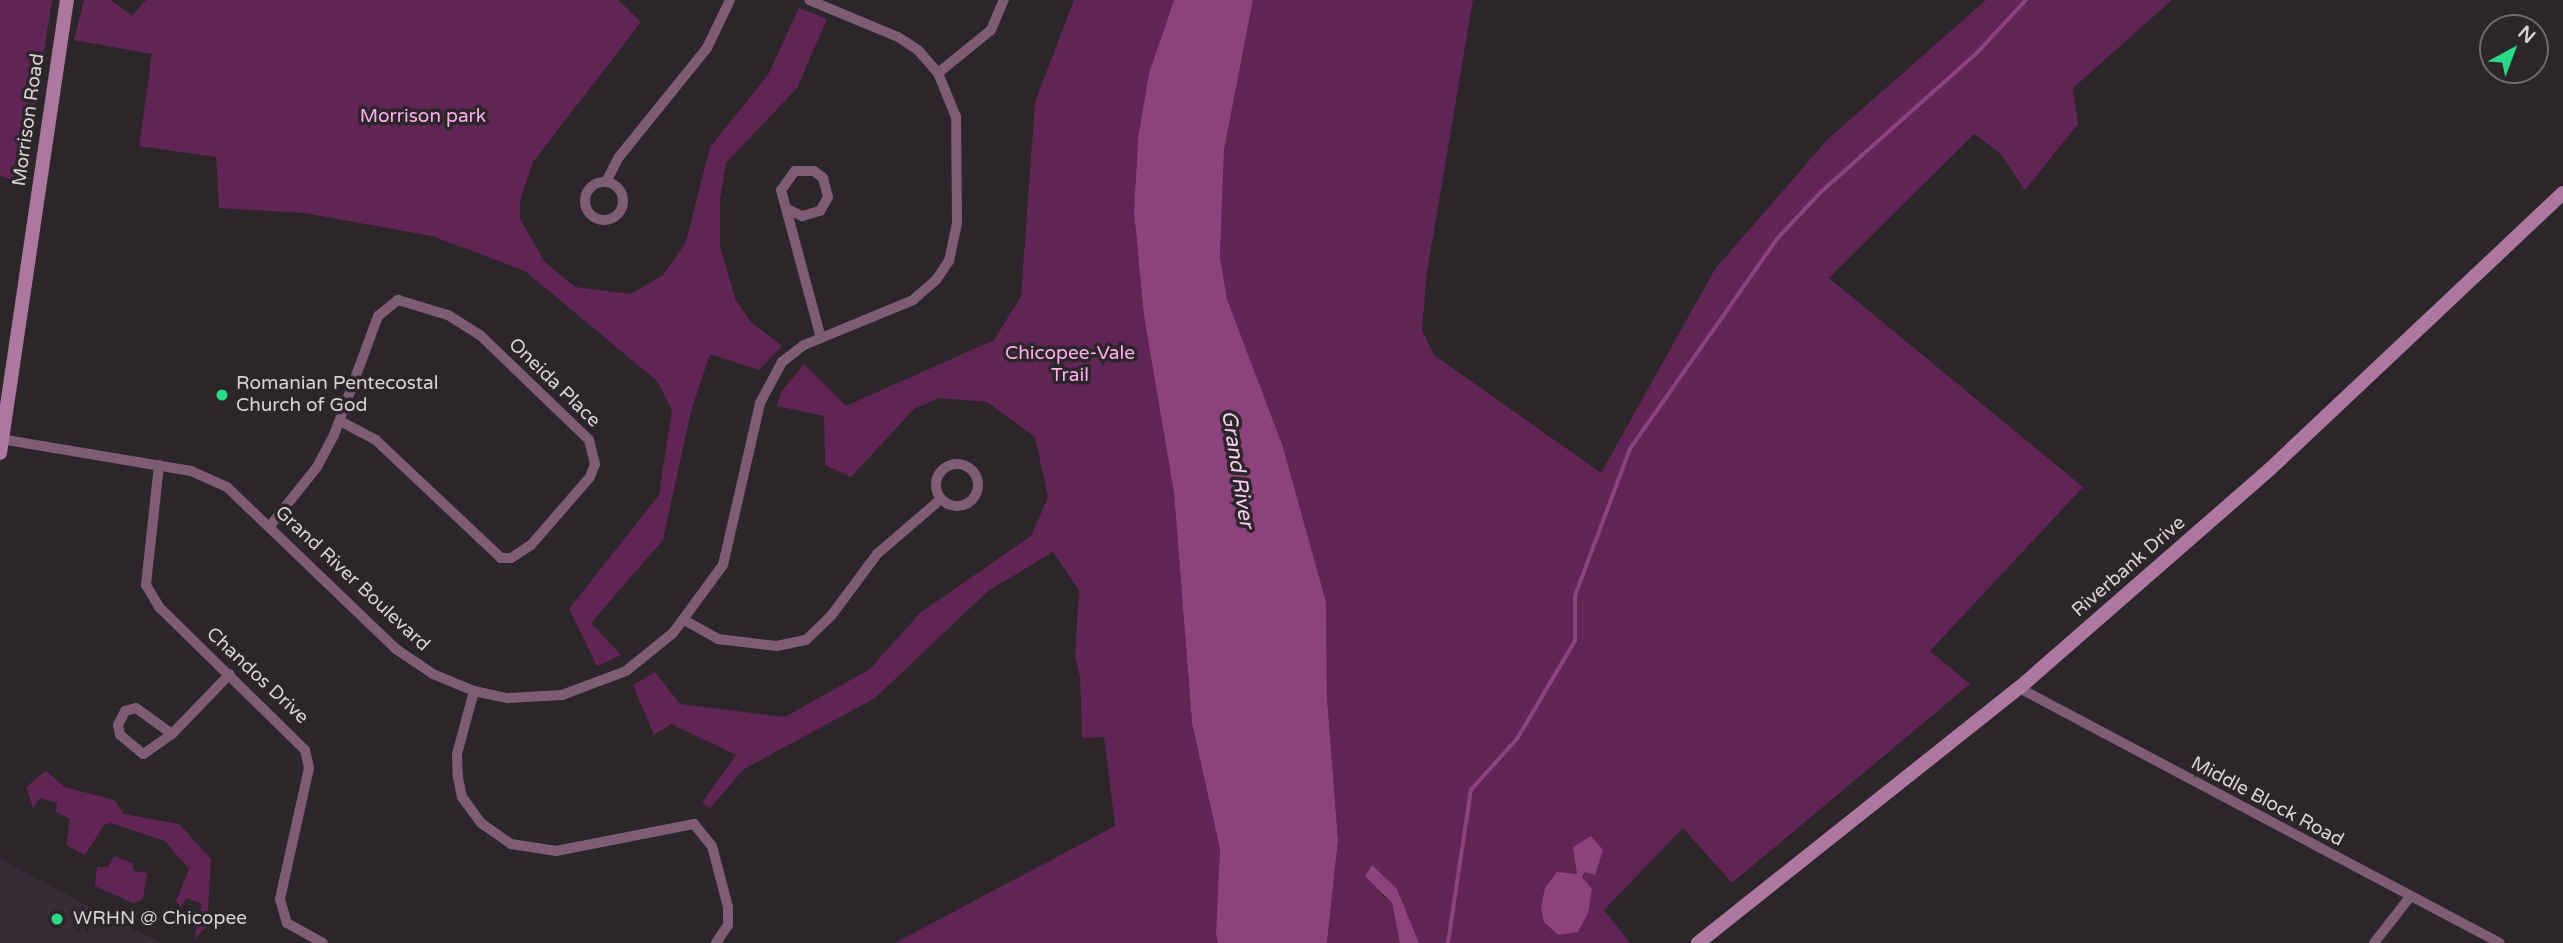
<!DOCTYPE html>
<style>
body{margin:0}
#map{position:relative;width:2563px;height:943px;overflow:hidden;background:#2c252a;font-family:"Varela Round",sans-serif}
div>[style]{position:absolute}
.built>*{inset:0;background:#382b34}
.green>*{inset:0;background:#612555}
.water>*{inset:0;background:#8c427c}
.stream>*{height:3.5px;margin:-1.75px;padding:0 1.75px;transform-origin:1.75px;border-radius:1.75px;background:#8c427c}
.street>*{height:10px;margin:-5px;padding:0 5px;transform-origin:5px;border-radius:5px;background:#7d5c74}
.street>.ring{margin:-5px;padding:0;box-sizing:content-box;background:none;border:10px solid #7d5c74;border-radius:50%}
.secondary>*{height:14px;margin:-7px;padding:0 7px;transform-origin:7px;border-radius:7px;background:#ad78a0}
.dots>*{width:19px;height:19px;translate:-50% -50%;box-sizing:border-box;border:4px solid #2c252a;border-radius:50%}
span{translate:-50% -50%;white-space:nowrap;text-align:center;line-height:1.15;-webkit-text-stroke:7px #2c252a;paint-order:stroke}
.park-label{font-size:19px;color:#ffaceb}
.street-label{font-size:19px;color:#d7d2d5}
.poi-label{font-size:19px;color:#d7d2d5}
.left{translate:0 -50%;text-align:left}
.water-label{font-size:21px;color:#f7cdec;font-style:italic}
.north{position:absolute;left:2479px;top:14px;width:70px;height:70px;box-sizing:border-box;background:#2c252a;border:2px solid #706a6e;border-radius:50%;rotate:41deg;font-size:19px;font-weight:700;line-height:28px;text-align:center;color:#d7d2d5}
.north::after{content:'';display:block;margin:auto;width:24px;height:32px;background:#2ad885;clip-path:polygon(50% 0,100% 100%,50% 72%,0 100%)}
</style>
<div id="map">
<div class="built">
<div style="clip-path:polygon(0 859px,68px 895px,161px 943px,0 943px)"></div>
</div>
<div class="green">
<div style="clip-path:polygon(0 0,52px 0,23px 184px,0 176px)"></div>
<div style="clip-path:polygon(84px 0,111px 0,132px 16px,146px 0,618px 0,641px 22px,533px 162px,520px 201px,520px 218px,544px 261px,575px 287px,631px 294px,663px 275px,686px 242px,710px 147px,768px 75px,799px 8px,827px 19px,797px 88px,726px 163px,720px 199px,720px 247px,736px 301px,751px 322px,782px 346px,759px 370px,710px 354px,691px 411px,663px 540px,591px 623px,621px 655px,597px 666px,569px 609px,659px 495px,672px 410px,657px 381px,525px 271px,432px 236px,304px 213px,219px 208px,216px 157px,139px 146px,152px 54px,74px 40px)"></div>
<div style="clip-path:polygon(1074px 0,1174px 0,1149px 73px,1138px 138px,1134px 212px,1144px 316px,1174px 493px,1192px 723px,1220px 849px,1218px 943px,895px 943px,1115px 826px,1104px 737px,1082px 738px,1080px 677px,1075px 656px,1079px 590px,1053px 552px,988px 591px,875px 698px,744px 769px,710px 808px,702px 803px,736px 755px,671px 724px,654px 735px,633px 685px,655px 672px,680px 704px,785px 717px,870px 669px,920px 613px,1031px 536px,1048px 497px,1035px 437px,987px 402px,939px 398px,914px 409px,851px 477px,825px 465px,824px 416px,777px 406px,781px 392px,804px 364px,846px 406px,994px 340px,1021px 296px,1035px 102px)"></div>
<div style="clip-path:polygon(1253px 0,1473px 0,1427px 271px,1422px 330px,1434px 355px,1601px 473px,1715px 269px,1828px 139px,1986px 0,2172px 0,2073px 88px,2078px 124px,2025px 190px,2000px 153px,1974px 134px,1829px 278px,2083px 487px,1930px 651px,1970px 684px,1732px 883px,1683px 828px,1604px 910px,1630px 943px,1419px 943px,1397px 889px,1381px 895px,1392px 903px,1400px 943px,1327px 943px,1338px 840px,1327px 697px,1326px 602px,1283px 447px,1227px 300px,1220px 257px,1224px 150px)"></div>
<div style="clip-path:polygon(46px 771px,65px 787px,114px 800px,124px 814px,179px 824px,211px 859px,207px 926px,194px 939px,202px 904px,186px 898px,181px 908px,176px 901px,189px 869px,165px 841px,111px 823px,104px 825px,85px 855px,66px 845px,70px 819px,56px 812px,57px 803px,40px 798px,33px 808px,26px 787px)"></div>
<div style="clip-path:polygon(114px 856px,132px 863px,134px 871px,147px 873px,143px 900px,133px 903px,95px 886px,97px 867px,108px 867px)"></div>
</div>
<div class="water">
<div style="clip-path:polygon(1174px 0,1253px 0,1224px 150px,1220px 257px,1227px 299px,1283px 447px,1326px 602px,1327px 697px,1338px 840px,1327px 943px,1218px 943px,1216px 934px,1220px 849px,1192px 723px,1174px 493px,1144px 316px,1134px 212px,1138px 138px,1149px 73px)"></div>
<div style="clip-path:polygon(1591px 836px,1603px 850px,1595px 875px,1585px 872px,1582px 877px,1592px 889px,1588px 913px,1578px 932px,1558px 935px,1544px 922px,1541px 907px,1545px 888px,1557px 872px,1577px 874px,1573px 847px)"></div>
<div style="clip-path:polygon(1372px 865px,1397px 889px,1419px 943px,1400px 943px,1392px 903px,1365px 876px)"></div>
</div>
<div class="stream">
<div style="left:1448px;top:943px;width:155px;rotate:-81.5deg"></div>
<div style="left:1471px;top:790px;width:69px;rotate:-48deg"></div>
<div style="left:1517px;top:739px;width:114px;rotate:-59.4deg"></div>
<div style="left:1575px;top:641px;width:45px;rotate:-90deg"></div>
<div style="left:1575px;top:596px;width:157px;rotate:-69.5deg"></div>
<div style="left:1630px;top:449px;width:256px;rotate:-55deg"></div>
<div style="left:1777px;top:239px;width:64px;rotate:-46.9deg"></div>
<div style="left:1821px;top:192px;width:209px;rotate:-41.7deg"></div>
<div style="left:1977px;top:53px;width:72px;rotate:-47.2deg"></div>
</div>
<div class="street">
<div style="left:938px;top:73px;width:68px;rotate:-39.1deg"></div>
<div style="left:991px;top:30px;width:33px;rotate:-67deg"></div>
<div style="left:606px;top:182px;width:28px;rotate:-63deg"></div>
<div style="left:619px;top:157px;width:140px;rotate:-51.1deg"></div>
<div style="left:707px;top:48px;width:53px;rotate:-64.4deg"></div>
<div class="ring" style="left:585px;top:182px;width:28px;height:28px"></div>
<div style="left:787px;top:209px;width:17px;rotate:25deg"></div>
<div style="left:802px;top:216px;width:19px;rotate:-16deg"></div>
<div style="left:820px;top:211px;width:16px;rotate:-60deg"></div>
<div style="left:828px;top:197px;width:20px;rotate:-105deg"></div>
<div style="left:823px;top:178px;width:11px;rotate:-142deg"></div>
<div style="left:814px;top:171px;width:19px;rotate:180deg"></div>
<div style="left:795px;top:171px;width:24px;rotate:126deg"></div>
<div style="left:781px;top:190px;width:153px;rotate:74.9deg"></div>
<div style="left:0;top:439px;width:194px;rotate:9.5deg"></div>
<div style="left:191px;top:471px;width:39px;rotate:24deg"></div>
<div style="left:227px;top:487px;width:234px;rotate:43.8deg"></div>
<div style="left:396px;top:649px;width:45px;rotate:34deg"></div>
<div style="left:433px;top:674px;width:44px;rotate:22.5deg"></div>
<div style="left:474px;top:691px;width:35px;rotate:12deg"></div>
<div style="left:508px;top:698px;width:54px;rotate:-3.2deg"></div>
<div style="left:562px;top:695px;width:68px;rotate:-20.6deg"></div>
<div style="left:626px;top:671px;width:60px;rotate:-39deg"></div>
<div style="left:673px;top:633px;width:84px;rotate:-53.7deg"></div>
<div style="left:723px;top:565px;width:166px;rotate:-77.1deg"></div>
<div style="left:760px;top:403px;width:47px;rotate:-61.8deg"></div>
<div style="left:782px;top:362px;width:28px;rotate:-38deg"></div>
<div style="left:804px;top:345px;width:118px;rotate:-22.4deg"></div>
<div style="left:913px;top:300px;width:30px;rotate:-41deg"></div>
<div style="left:936px;top:280px;width:23px;rotate:-56deg"></div>
<div style="left:949px;top:261px;width:40px;rotate:-78deg"></div>
<div style="left:957px;top:222px;width:105px;rotate:-90.5deg"></div>
<div style="left:956px;top:117px;width:48px;rotate:-112.2deg"></div>
<div style="left:938px;top:73px;width:30px;rotate:-131deg"></div>
<div style="left:918px;top:50px;width:24px;rotate:-147deg"></div>
<div style="left:898px;top:37px;width:96px;rotate:-157.4deg"></div>
<div class="ring" style="left:936px;top:464px;width:32px;height:32px"></div>
<div style="left:159px;top:465px;width:121px;rotate:96.2deg"></div>
<div style="left:146px;top:585px;width:26px;rotate:59deg"></div>
<div style="left:159px;top:607px;width:204px;rotate:44.4deg"></div>
<div style="left:305px;top:750px;width:18px;rotate:77deg"></div>
<div style="left:309px;top:768px;width:134px;rotate:102.5deg"></div>
<div style="left:280px;top:899px;width:25px;rotate:74deg"></div>
<div style="left:287px;top:923px;width:41px;rotate:29.1deg"></div>
<div style="left:270px;top:526px;width:75px;rotate:-51.5deg"></div>
<div style="left:317px;top:467px;width:36px;rotate:-62deg"></div>
<div style="left:334px;top:435px;width:127px;rotate:-69.7deg"></div>
<div style="left:378px;top:316px;width:26px;rotate:-39deg"></div>
<div style="left:398px;top:300px;width:52px;rotate:16.7deg"></div>
<div style="left:448px;top:315px;width:38px;rotate:32deg"></div>
<div style="left:480px;top:335px;width:151px;rotate:43.9deg"></div>
<div style="left:589px;top:440px;width:25px;rotate:76deg"></div>
<div style="left:595px;top:464px;width:14px;rotate:111deg"></div>
<div style="left:590px;top:477px;width:90px;rotate:130.9deg"></div>
<div style="left:531px;top:545px;width:24px;rotate:147deg"></div>
<div style="left:511px;top:558px;width:10px;rotate:180deg"></div>
<div style="left:501px;top:558px;width:172px;rotate:-136.7deg"></div>
<div style="left:376px;top:440px;width:41px;rotate:-152.2deg"></div>
<div style="left:684px;top:620px;width:39px;rotate:29deg"></div>
<div style="left:718px;top:639px;width:59px;rotate:6.8deg"></div>
<div style="left:777px;top:646px;width:30px;rotate:-12deg"></div>
<div style="left:806px;top:640px;width:35px;rotate:-44deg"></div>
<div style="left:831px;top:616px;width:77px;rotate:-53.4deg"></div>
<div style="left:877px;top:554px;width:84px;rotate:-40.7deg"></div>
<div style="left:2019px;top:688px;width:544px;rotate:27.93deg"></div>
<div style="left:474px;top:691px;width:65px;rotate:105.1deg"></div>
<div style="left:457px;top:754px;width:23px;rotate:88deg"></div>
<div style="left:458px;top:777px;width:20px;rotate:79deg"></div>
<div style="left:462px;top:797px;width:32px;rotate:54deg"></div>
<div style="left:481px;top:823px;width:37px;rotate:35deg"></div>
<div style="left:511px;top:844px;width:46px;rotate:8.8deg"></div>
<div style="left:556px;top:851px;width:141px;rotate:-11.1deg"></div>
<div style="left:694px;top:824px;width:28px;rotate:51deg"></div>
<div style="left:712px;top:846px;width:63px;rotate:75.3deg"></div>
<div style="left:728px;top:907px;width:18px;rotate:90deg"></div>
<div style="left:728px;top:925px;width:22px;rotate:124deg"></div>
<div style="left:136px;top:708px;width:44px;rotate:35.8deg"></div>
<div style="left:172px;top:734px;width:35px;rotate:145deg"></div>
<div style="left:143px;top:754px;width:30px;rotate:-140deg"></div>
<div style="left:120px;top:735px;width:10px;rotate:-101deg"></div>
<div style="left:118px;top:725px;width:16px;rotate:-63deg"></div>
<div style="left:125px;top:711px;width:11px;rotate:-15deg"></div>
<div style="left:172px;top:734px;width:83px;rotate:-46deg"></div>
<div style="left:2374px;top:943px;width:58px;rotate:-52deg"></div>
</div>
<div class="secondary">
<div style="left:0;top:453px;width:458px;rotate:-81.6deg"></div>
<div style="left:1698px;top:943px;width:410px;rotate:-38.5deg"></div>
<div style="left:2019px;top:688px;width:332px;rotate:-41.1deg"></div>
<div style="left:2269px;top:470px;width:404px;rotate:-43.3deg"></div>
</div>
<div class="dots">
<div style="left:222px;top:395px;background:#2ad885"></div>
<div style="left:57px;top:919px;background:#2ad885"></div>
</div>
<div class="park-label">
<span style="left:423px;top:117px">Morrison park</span>
<span style="left:1070px;top:365px">Chicopee-Vale<br>Trail</span>
</div>
<div class="street-label">
<span style="left:29px;top:120px;rotate:-82deg">Morrison Road</span>
<span style="left:554px;top:383px;rotate:44deg">Oneida Place</span>
<span style="left:2129px;top:567px;rotate:-41deg">Riverbank Drive</span>
<span style="left:352px;top:579px;rotate:43deg">Grand River Boulevard</span>
<span style="left:257px;top:676px;rotate:43deg">Chandos Drive</span>
<span style="left:2267px;top:802px;rotate:28deg">Middle Block Road</span>
</div>
<div class="poi-label">
<span class="left" style="left:236px;top:395px">Romanian Pentecostal<br>Church of God</span>
<span class="left" style="left:73px;top:919px">WRHN @ Chicopee</span>
</div>
<div class="water-label">
<span style="left:1237px;top:469px;rotate:81deg">Grand River</span>
</div>
<div class="north">N</div>
</div>
